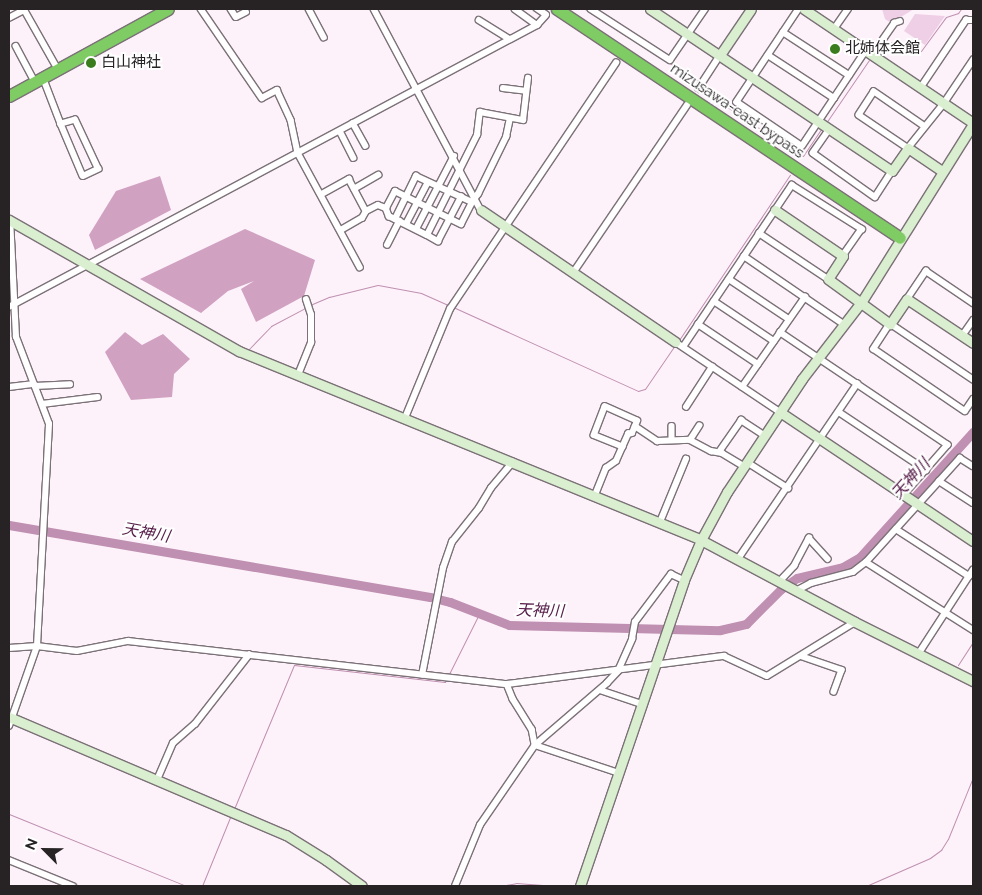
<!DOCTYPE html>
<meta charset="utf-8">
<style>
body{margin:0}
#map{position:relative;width:982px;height:895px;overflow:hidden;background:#fef2fa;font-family:Raleway,"Noto Sans JP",sans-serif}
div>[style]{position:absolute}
.green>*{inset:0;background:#efcfe5}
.forest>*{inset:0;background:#d1a1c2}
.stream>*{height:1px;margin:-0.5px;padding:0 0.5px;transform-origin:0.5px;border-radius:0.5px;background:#bf90b1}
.river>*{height:9px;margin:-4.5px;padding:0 4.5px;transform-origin:4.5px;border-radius:4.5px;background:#bf90b1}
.street-tunnel>*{height:5.5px;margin-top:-2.75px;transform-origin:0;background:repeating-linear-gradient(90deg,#d3c9cf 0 5.5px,transparent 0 8.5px)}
.roads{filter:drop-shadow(1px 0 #7b7177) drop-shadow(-1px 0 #7b7177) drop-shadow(0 1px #7b7177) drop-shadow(0 -1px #7b7177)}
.street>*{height:5.5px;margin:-2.75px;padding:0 2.75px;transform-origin:2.75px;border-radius:2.75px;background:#fff}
.secondary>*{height:9px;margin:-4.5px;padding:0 4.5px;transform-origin:4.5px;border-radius:4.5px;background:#d9efd0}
.highway>*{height:11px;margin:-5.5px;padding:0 5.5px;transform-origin:5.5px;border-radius:5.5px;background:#7fcb64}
.dots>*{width:14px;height:14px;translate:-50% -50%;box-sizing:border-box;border:2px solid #fff;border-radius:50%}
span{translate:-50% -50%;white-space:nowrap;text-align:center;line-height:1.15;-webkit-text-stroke:4px #fff;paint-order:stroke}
.poi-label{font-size:15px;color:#272325}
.left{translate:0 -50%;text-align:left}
.street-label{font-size:15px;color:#272325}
.water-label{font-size:16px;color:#59204c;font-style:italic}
.frame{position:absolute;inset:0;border:10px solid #272325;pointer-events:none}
.north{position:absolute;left:20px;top:825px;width:50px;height:50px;-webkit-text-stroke:4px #fff;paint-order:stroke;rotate:293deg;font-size:14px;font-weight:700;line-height:20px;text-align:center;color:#272325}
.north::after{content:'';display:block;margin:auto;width:18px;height:22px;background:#272325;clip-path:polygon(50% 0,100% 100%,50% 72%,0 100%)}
</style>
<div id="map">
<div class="green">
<div style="clip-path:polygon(882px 9px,914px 9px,891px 23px,885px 19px)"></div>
<div style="clip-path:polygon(915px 14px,945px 16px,925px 45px,904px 31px)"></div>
</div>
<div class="forest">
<div style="clip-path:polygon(160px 176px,171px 210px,95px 250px,89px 235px,116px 191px)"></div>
<div style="clip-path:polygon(245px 229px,315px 260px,304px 296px,256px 322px,241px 289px,254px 281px,228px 291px,201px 313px,140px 279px)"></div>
<div style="clip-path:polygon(125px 332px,142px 345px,163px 334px,190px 359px,174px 374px,172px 397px,131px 400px,105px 352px)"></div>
</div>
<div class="stream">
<div style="left:585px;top:9px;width:89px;rotate:32.6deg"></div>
<div style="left:883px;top:44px;width:9px;rotate:-13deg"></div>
<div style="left:892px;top:42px;width:21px;rotate:28deg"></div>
<div style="left:911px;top:52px;width:10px;rotate:-6deg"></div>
<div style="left:921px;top:51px;width:42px;rotate:-53.7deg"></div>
<div style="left:946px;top:17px;width:13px;rotate:-18deg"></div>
<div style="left:958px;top:13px;width:5px;rotate:-53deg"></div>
<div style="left:668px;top:62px;width:36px;rotate:32deg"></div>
<div style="left:698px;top:81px;width:3px;rotate:90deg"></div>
<div style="left:699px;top:88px;width:120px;rotate:33.8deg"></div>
<div style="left:799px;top:155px;width:4px;rotate:14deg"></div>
<div style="left:803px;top:156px;width:34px;rotate:-56deg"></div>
<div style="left:826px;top:123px;width:76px;rotate:-55.7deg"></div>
<div style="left:310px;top:305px;width:21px;rotate:-23deg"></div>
<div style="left:329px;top:297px;width:50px;rotate:-13.8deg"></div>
<div style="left:378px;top:285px;width:44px;rotate:10.5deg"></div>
<div style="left:421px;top:293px;width:32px;rotate:24deg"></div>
<div style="left:453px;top:307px;width:203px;rotate:24.4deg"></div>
<div style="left:638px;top:391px;width:7px;rotate:-16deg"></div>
<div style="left:645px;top:389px;width:53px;rotate:-55.7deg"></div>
<div style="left:679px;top:340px;width:199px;rotate:-56.1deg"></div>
<div style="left:249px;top:349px;width:32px;rotate:-46deg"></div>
<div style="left:271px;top:326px;width:41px;rotate:-27.8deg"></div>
<div style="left:958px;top:665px;width:27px;rotate:-57deg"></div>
<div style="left:449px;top:674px;width:67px;rotate:-63.4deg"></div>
<div style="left:234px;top:809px;width:156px;rotate:-67.4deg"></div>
<div style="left:294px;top:665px;width:152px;rotate:6.4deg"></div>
<div style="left:445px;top:682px;width:2px;rotate:-63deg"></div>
<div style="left:9px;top:814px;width:191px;rotate:22.1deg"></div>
<div style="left:202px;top:886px;width:77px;rotate:-67.8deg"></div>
<div style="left:501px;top:886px;width:15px;rotate:-11deg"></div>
<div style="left:516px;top:883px;width:40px;rotate:4.3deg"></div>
<div style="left:866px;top:886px;width:70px;rotate:-23.6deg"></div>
<div style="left:930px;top:858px;width:14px;rotate:-36deg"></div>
<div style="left:941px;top:850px;width:13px;rotate:-58deg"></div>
<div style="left:948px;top:839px;width:67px;rotate:-68deg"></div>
</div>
<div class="river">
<div style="left:9px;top:525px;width:427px;rotate:9.7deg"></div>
<div style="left:430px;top:597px;width:21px;rotate:14deg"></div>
<div style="left:450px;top:602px;width:63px;rotate:21.3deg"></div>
<div style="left:509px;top:625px;width:211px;rotate:1.4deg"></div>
<div style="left:720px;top:630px;width:27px;rotate:-13deg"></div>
<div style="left:746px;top:624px;width:49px;rotate:-45deg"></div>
<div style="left:781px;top:589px;width:19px;rotate:-35deg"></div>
<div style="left:797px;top:578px;width:47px;rotate:-13.4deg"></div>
<div style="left:843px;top:567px;width:20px;rotate:-30deg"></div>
<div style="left:860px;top:557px;width:169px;rotate:-47.9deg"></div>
</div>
<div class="street-tunnel">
<div style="left:691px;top:99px;width:16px;rotate:-55deg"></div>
</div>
<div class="roads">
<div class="street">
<div style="left:24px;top:9px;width:69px;rotate:60.5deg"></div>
<div style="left:201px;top:9px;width:108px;rotate:55.6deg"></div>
<div style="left:262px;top:98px;width:17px;rotate:-28deg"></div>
<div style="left:277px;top:90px;width:33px;rotate:65deg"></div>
<div style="left:291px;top:120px;width:34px;rotate:78deg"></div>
<div style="left:298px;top:153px;width:130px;rotate:61.5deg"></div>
<div style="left:231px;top:9px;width:9px;rotate:58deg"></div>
<div style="left:236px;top:17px;width:11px;rotate:-27deg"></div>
<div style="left:309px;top:9px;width:32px;rotate:62deg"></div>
<div style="left:374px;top:9px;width:228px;rotate:62deg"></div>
<div style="left:515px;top:9px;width:27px;rotate:36deg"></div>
<div style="left:591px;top:9px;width:94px;rotate:32.8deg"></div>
<div style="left:670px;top:60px;width:62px;rotate:-55.5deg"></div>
<div style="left:799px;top:9px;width:112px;rotate:123.7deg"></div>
<div style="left:737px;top:102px;width:78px;rotate:34.1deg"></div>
<div style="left:802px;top:146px;width:115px;rotate:-56.3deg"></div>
<div style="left:9px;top:18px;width:17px;rotate:-28deg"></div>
<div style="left:479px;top:20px;width:36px;rotate:32deg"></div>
<div style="left:834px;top:29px;width:24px;rotate:-55deg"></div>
<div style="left:783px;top:32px;width:79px;rotate:33.1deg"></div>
<div style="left:16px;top:46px;width:40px;rotate:62deg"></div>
<div style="left:768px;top:55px;width:79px;rotate:33.1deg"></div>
<div style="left:872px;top:55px;width:39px;rotate:-55deg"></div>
<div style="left:894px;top:23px;width:6px;rotate:-18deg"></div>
<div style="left:43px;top:77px;width:50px;rotate:69deg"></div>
<div style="left:61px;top:124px;width:56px;rotate:67.1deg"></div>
<div style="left:83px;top:176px;width:17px;rotate:-25deg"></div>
<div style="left:98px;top:169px;width:54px;rotate:-115.1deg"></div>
<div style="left:75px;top:120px;width:15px;rotate:164deg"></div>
<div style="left:700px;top:86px;width:37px;rotate:-57deg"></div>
<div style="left:921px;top:87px;width:81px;rotate:-56.1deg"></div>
<div style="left:966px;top:20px;width:7px"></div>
<div style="left:503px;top:88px;width:23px;rotate:7deg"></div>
<div style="left:353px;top:123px;width:26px;rotate:61deg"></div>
<div style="left:925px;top:127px;width:62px;rotate:-145.5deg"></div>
<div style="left:874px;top:92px;width:27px;rotate:123deg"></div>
<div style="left:859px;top:115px;width:59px;rotate:34deg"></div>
<div style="left:908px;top:148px;width:58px;rotate:-51.3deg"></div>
<div style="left:944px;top:103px;width:52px;rotate:-56deg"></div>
<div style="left:830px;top:129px;width:29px;rotate:125deg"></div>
<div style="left:813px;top:153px;width:76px;rotate:35.4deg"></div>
<div style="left:875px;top:197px;width:31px;rotate:-57deg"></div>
<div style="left:340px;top:131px;width:30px;rotate:63deg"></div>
<div style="left:354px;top:189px;width:28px;rotate:-30deg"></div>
<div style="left:322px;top:194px;width:31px;rotate:-29deg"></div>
<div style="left:349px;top:179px;width:36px;rotate:62deg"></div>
<div style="left:386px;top:208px;width:19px;rotate:-62deg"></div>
<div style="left:395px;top:191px;width:74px;rotate:26.6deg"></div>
<div style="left:461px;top:224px;width:25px;rotate:-63deg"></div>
<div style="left:395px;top:219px;width:48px;rotate:-64deg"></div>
<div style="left:416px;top:176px;width:62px;rotate:24.9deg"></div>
<div style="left:472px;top:202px;width:10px;rotate:-53deg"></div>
<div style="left:478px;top:194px;width:64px;rotate:-63.8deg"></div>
<div style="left:506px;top:137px;width:19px;rotate:-78deg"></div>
<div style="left:406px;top:224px;width:47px;rotate:-62.4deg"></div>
<div style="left:416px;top:229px;width:82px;rotate:-62.5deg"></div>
<div style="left:341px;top:230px;width:24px;rotate:-30deg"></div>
<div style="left:362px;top:218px;width:8px;rotate:-60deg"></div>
<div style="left:366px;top:211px;width:13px;rotate:-27deg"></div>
<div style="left:378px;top:205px;width:9px;rotate:21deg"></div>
<div style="left:386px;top:208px;width:9px;rotate:69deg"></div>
<div style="left:389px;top:216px;width:42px;rotate:26.6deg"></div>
<div style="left:427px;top:235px;width:112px;rotate:-63.4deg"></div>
<div style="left:477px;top:135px;width:23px;rotate:-83deg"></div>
<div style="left:480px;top:112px;width:44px;rotate:10.5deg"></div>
<div style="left:523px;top:120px;width:42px;rotate:-83.2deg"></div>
<div style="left:759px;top:233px;width:83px;rotate:33.7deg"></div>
<div style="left:427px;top:235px;width:13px;rotate:29deg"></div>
<div style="left:438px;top:241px;width:50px;rotate:-62.4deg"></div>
<div style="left:387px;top:245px;width:27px;rotate:-63deg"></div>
<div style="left:744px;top:256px;width:122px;rotate:34.3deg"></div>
<div style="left:573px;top:273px;width:203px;rotate:-55.8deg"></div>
<div style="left:729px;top:279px;width:72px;rotate:33.7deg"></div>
<div style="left:907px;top:299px;width:34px;rotate:-56deg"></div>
<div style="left:926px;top:271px;width:57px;rotate:34.2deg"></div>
<div style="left:714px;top:301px;width:72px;rotate:33.7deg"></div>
<div style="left:9px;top:307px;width:599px;rotate:-28.11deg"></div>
<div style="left:537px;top:25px;width:13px;rotate:-48deg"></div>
<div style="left:546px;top:15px;width:11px;rotate:-146deg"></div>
<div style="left:698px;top:324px;width:72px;rotate:33.7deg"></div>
<div style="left:780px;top:332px;width:202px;rotate:33.9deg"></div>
<div style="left:948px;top:445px;width:67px;rotate:131.3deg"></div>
<div style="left:962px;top:336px;width:19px;rotate:-55deg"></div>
<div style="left:680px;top:345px;width:120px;rotate:33.8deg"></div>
<div style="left:683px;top:347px;width:195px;rotate:-56.1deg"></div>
<div style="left:792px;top:185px;width:83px;rotate:32.2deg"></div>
<div style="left:862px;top:229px;width:33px;rotate:125deg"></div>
<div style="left:298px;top:375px;width:35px;rotate:-68deg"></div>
<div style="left:311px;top:343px;width:28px;rotate:-90deg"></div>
<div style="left:311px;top:315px;width:16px;rotate:-108deg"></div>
<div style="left:973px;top:380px;width:100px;rotate:-146deg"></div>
<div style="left:890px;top:324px;width:30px;rotate:123deg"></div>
<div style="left:874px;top:349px;width:110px;rotate:34.3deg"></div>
<div style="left:965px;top:411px;width:14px;rotate:-56deg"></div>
<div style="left:35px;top:386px;width:35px;rotate:-3deg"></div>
<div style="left:9px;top:387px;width:25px;rotate:-7deg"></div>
<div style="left:742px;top:387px;width:110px;rotate:-55deg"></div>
<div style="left:42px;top:404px;width:56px;rotate:-7.1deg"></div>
<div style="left:686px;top:407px;width:48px;rotate:-57deg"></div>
<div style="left:839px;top:412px;width:105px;rotate:33.7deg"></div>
<div style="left:405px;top:418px;width:118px;rotate:-67.6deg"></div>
<div style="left:450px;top:309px;width:297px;rotate:-56deg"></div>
<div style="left:635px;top:426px;width:27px;rotate:34deg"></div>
<div style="left:657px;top:441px;width:33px;rotate:-2deg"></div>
<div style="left:690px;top:440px;width:24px;rotate:28deg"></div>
<div style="left:711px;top:451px;width:11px;rotate:10deg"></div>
<div style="left:722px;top:453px;width:26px;rotate:31deg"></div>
<div style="left:672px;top:426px;width:14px;rotate:90deg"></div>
<div style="left:690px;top:440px;width:17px;rotate:-57deg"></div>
<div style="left:719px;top:452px;width:39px;rotate:-55deg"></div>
<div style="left:741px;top:420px;width:27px;rotate:33deg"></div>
<div style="left:747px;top:462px;width:49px;rotate:32.4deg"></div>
<div style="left:939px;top:481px;width:40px;rotate:32.9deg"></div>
<div style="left:595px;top:495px;width:29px;rotate:-68deg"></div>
<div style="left:606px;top:468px;width:12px;rotate:-35deg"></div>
<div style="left:616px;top:461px;width:30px;rotate:-66deg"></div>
<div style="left:628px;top:434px;width:4px;rotate:-14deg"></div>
<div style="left:632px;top:433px;width:13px;rotate:-67deg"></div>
<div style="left:637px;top:421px;width:35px;rotate:-156deg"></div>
<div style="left:605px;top:407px;width:30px;rotate:111deg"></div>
<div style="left:594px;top:435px;width:31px;rotate:22deg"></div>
<div style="left:660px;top:522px;width:68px;rotate:-67.6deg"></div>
<div style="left:896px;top:529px;width:87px;rotate:32.8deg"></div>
<div style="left:738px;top:559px;width:212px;rotate:-55.8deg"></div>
<div style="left:866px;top:562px;width:127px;rotate:32.4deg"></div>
<div style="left:780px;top:581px;width:21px;rotate:-47deg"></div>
<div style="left:794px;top:566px;width:32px;rotate:-62deg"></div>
<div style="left:809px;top:538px;width:28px;rotate:48deg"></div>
<div style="left:796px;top:591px;width:17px;rotate:-28deg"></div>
<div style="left:811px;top:583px;width:43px;rotate:-14.7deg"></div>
<div style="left:853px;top:572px;width:16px;rotate:-38deg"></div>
<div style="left:866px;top:562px;width:140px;rotate:-47.9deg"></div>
<div style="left:960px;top:458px;width:15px;rotate:32deg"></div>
<div style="left:9px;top:648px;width:28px;rotate:-4deg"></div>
<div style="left:37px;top:646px;width:40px;rotate:7.1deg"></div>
<div style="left:77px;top:651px;width:52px;rotate:-11.1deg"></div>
<div style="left:128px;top:641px;width:381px;rotate:6.5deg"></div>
<div style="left:507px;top:684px;width:219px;rotate:-7.4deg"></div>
<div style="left:724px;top:656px;width:47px;rotate:24.9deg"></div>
<div style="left:767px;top:676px;width:103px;rotate:-31.5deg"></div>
<div style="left:919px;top:653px;width:99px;rotate:-57deg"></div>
<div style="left:801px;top:656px;width:43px;rotate:18.9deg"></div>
<div style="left:842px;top:670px;width:23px;rotate:110deg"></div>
<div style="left:422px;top:675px;width:109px;rotate:-78.9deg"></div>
<div style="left:443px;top:568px;width:28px;rotate:-71deg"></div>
<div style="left:452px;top:542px;width:43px;rotate:-51.5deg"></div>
<div style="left:479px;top:508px;width:23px;rotate:-59deg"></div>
<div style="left:491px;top:488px;width:34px;rotate:-50deg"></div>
<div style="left:507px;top:684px;width:16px;rotate:68deg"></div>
<div style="left:513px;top:699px;width:36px;rotate:58deg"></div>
<div style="left:532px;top:729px;width:16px;rotate:79deg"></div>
<div style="left:600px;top:690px;width:44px;rotate:18.4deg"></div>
<div style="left:9px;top:726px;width:85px;rotate:-70.7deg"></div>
<div style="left:37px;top:646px;width:222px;rotate:-86.9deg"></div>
<div style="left:49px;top:424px;width:93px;rotate:-110.8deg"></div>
<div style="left:16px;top:337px;width:117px;rotate:-92.9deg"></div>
<div style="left:535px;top:745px;width:89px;rotate:18.4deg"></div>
<div style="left:157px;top:780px;width:40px;rotate:-66.6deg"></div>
<div style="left:173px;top:743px;width:29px;rotate:-41deg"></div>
<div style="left:195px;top:724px;width:88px;rotate:-52deg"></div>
<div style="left:9px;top:860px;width:69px;rotate:22.1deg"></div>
<div style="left:455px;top:886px;width:66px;rotate:-67.7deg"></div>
<div style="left:480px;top:825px;width:97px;rotate:-55.5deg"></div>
<div style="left:535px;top:745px;width:95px;rotate:-40.7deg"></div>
<div style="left:607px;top:683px;width:16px;rotate:-47deg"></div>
<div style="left:618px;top:671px;width:35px;rotate:-66deg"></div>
<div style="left:632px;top:639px;width:17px;rotate:-80deg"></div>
<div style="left:635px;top:622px;width:60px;rotate:-53.1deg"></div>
<div style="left:671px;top:574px;width:14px;rotate:25deg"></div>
</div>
<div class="secondary">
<div style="left:650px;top:9px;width:291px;rotate:33.8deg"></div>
<div style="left:892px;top:171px;width:28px;rotate:-55deg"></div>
<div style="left:908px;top:148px;width:41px;rotate:34.1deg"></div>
<div style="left:804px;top:9px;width:204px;rotate:34deg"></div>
<div style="left:720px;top:55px;width:55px;rotate:-56deg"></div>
<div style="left:481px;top:210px;width:235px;rotate:34.2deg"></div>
<div style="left:775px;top:210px;width:82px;rotate:34.1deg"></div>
<div style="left:843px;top:256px;width:27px;rotate:123deg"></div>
<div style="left:828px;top:279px;width:77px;rotate:36deg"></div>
<div style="left:890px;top:324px;width:30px;rotate:-56deg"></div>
<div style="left:907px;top:299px;width:79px;rotate:33.7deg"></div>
<div style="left:9px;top:220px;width:265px;rotate:29.7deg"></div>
<div style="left:239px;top:351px;width:499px;rotate:22.2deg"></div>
<div style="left:701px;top:540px;width:174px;rotate:28deg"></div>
<div style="left:855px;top:622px;width:132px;rotate:26.6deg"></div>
<div style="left:780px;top:412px;width:232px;rotate:33.8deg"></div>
<div style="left:9px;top:717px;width:301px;rotate:23.1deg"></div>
<div style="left:286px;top:835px;width:47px;rotate:32deg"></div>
<div style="left:326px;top:860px;width:44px;rotate:35.8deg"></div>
<div style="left:580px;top:886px;width:323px;rotate:-71.2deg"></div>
<div style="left:684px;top:580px;width:43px;rotate:-67deg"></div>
<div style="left:701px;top:540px;width:55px;rotate:-61.6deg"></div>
<div style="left:727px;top:492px;width:136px;rotate:-56.4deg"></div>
<div style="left:802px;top:379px;width:98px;rotate:-52.4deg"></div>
<div style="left:862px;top:301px;width:209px;rotate:-57.9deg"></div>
</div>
<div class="highway">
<div style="left:557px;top:9px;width:412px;rotate:33.7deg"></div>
<div style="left:9px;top:96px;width:181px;rotate:-28.7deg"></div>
</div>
</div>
<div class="dots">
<div style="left:835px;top:49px;background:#3a7c1e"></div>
<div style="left:91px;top:63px;background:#3a7c1e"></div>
</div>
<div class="poi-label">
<span class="left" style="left:845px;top:49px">北姉体会館</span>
<span class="left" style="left:101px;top:63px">白山神社</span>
</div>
<div class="street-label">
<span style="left:737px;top:111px;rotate:34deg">mizusawa-east bypass</span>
</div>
<div class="water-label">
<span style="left:911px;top:479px;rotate:-48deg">天神川</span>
<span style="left:146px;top:533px;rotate:10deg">天神川</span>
<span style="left:540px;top:611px;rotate:2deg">天神川</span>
</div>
<div class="frame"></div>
<div class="north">N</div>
</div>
